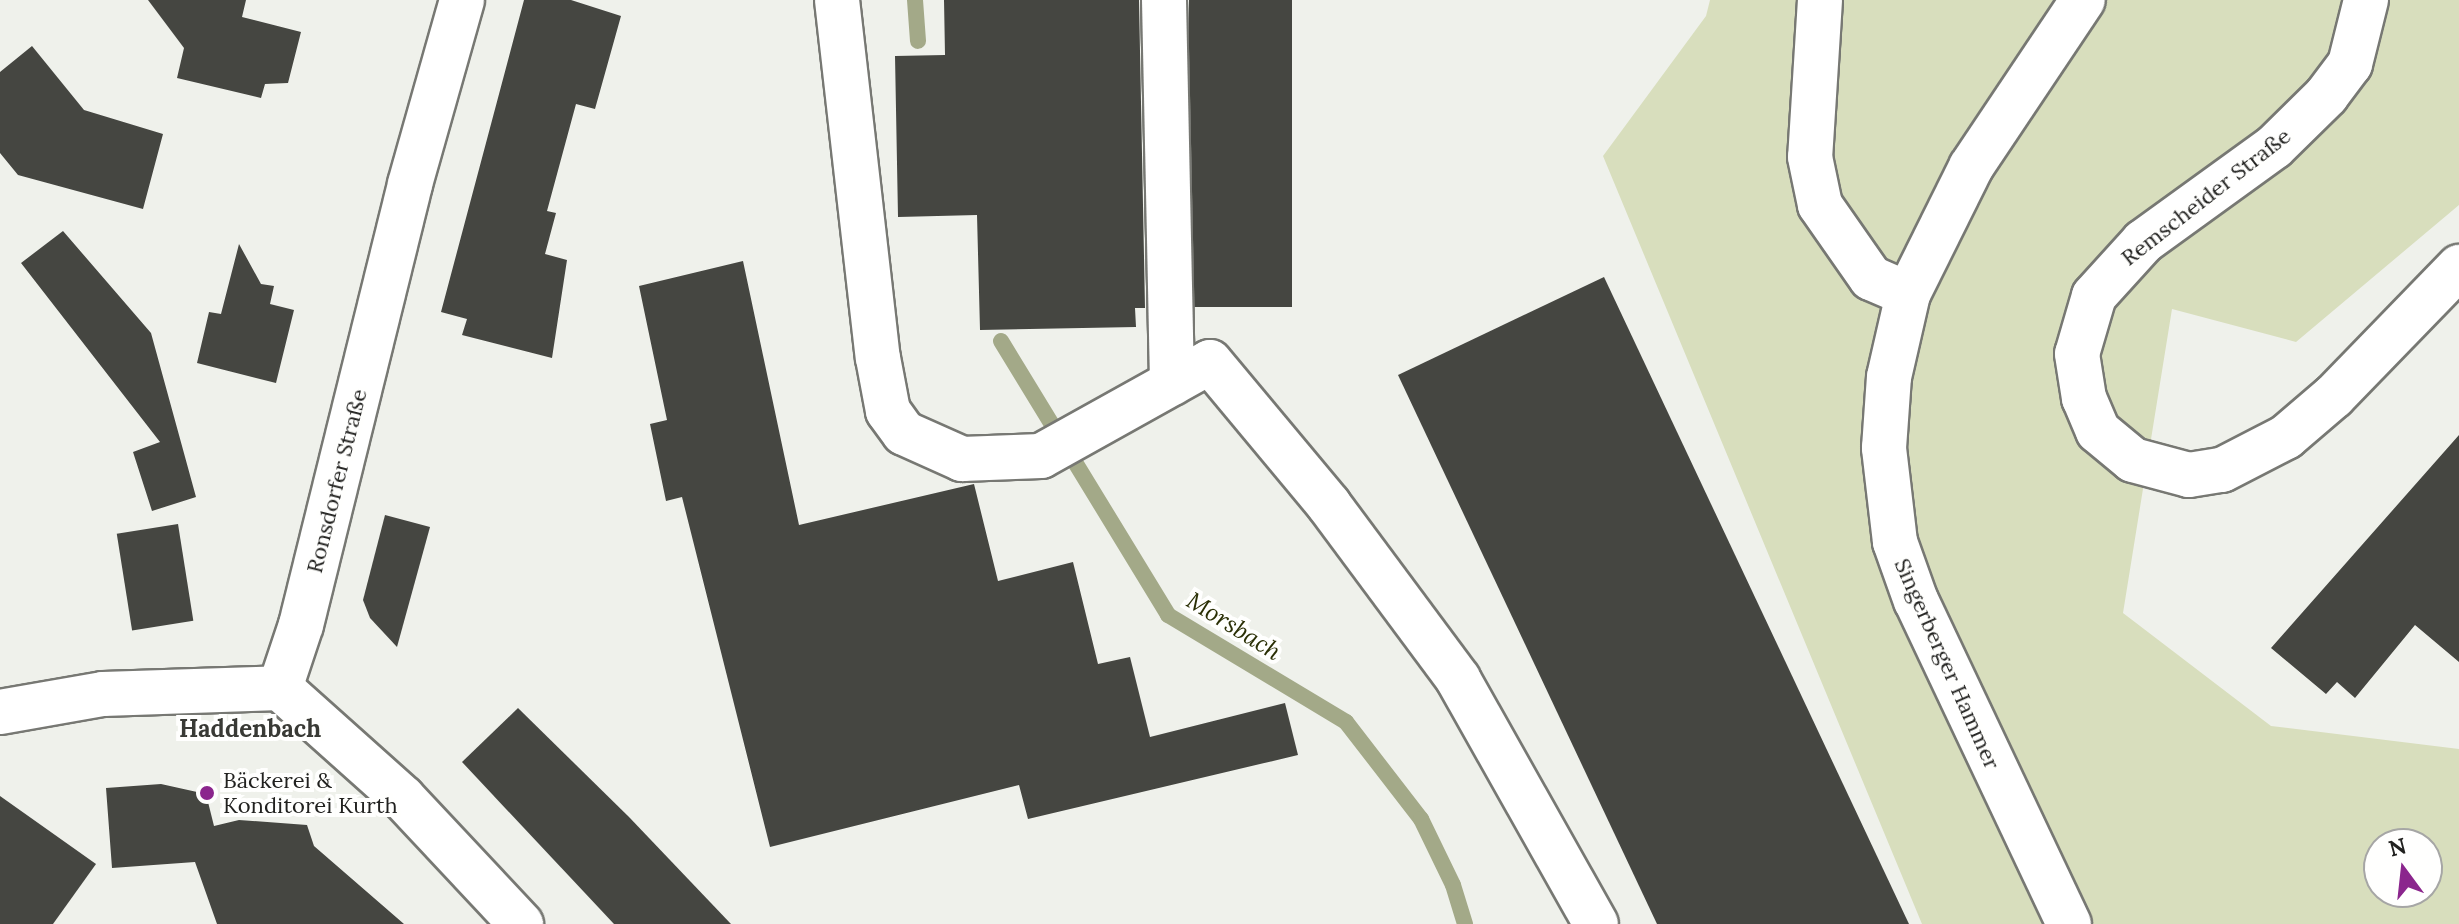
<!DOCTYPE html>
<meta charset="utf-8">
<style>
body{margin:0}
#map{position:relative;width:2459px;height:924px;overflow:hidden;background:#eff1eb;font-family:Lora,serif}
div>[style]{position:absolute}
.green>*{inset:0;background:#d8debd}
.stream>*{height:16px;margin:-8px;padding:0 8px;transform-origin:8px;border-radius:8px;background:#a3a988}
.building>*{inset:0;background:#454641;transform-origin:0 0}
.roads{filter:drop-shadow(2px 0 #777873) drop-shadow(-2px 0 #777873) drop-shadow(0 2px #777873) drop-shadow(0 -2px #777873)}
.minor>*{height:44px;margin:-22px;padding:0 22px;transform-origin:22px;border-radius:22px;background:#fff}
.major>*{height:44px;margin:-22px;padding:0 22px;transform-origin:22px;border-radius:22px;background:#fff}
.dots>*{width:22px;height:22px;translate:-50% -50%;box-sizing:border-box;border:4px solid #fffffe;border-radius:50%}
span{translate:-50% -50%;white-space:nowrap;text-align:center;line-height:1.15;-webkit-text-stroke:8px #fffffe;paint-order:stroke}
.street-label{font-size:22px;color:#21211f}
.poi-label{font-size:22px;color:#21211f}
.left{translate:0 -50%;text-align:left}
.water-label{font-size:24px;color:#2a2f05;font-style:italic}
.neighbourhood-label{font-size:24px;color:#393a35;font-weight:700}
.north{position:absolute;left:2363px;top:828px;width:80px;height:80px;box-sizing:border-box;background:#fffffe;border:2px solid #a6a6a5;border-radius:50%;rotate:345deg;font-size:22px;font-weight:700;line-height:32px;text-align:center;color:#21211f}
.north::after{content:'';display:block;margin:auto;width:28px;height:36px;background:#8b268d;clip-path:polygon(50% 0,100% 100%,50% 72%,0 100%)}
</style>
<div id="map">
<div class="green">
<div style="clip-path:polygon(evenodd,1710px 0,2459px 0,2459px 205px,2296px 342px,2172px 309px,2123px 613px,2271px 726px,2459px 749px,2459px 924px,1922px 924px,1603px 156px,1706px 16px,1710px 0,2379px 844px,2427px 844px,2427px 892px,2379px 892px,2379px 844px)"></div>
</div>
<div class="stream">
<div style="left:915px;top:0;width:41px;rotate:85.8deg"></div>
<div style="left:1001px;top:341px;width:321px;rotate:58.6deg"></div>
<div style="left:1168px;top:615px;width:208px;rotate:31deg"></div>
<div style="left:1346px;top:722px;width:123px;rotate:52.3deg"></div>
<div style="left:1421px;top:819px;width:73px;rotate:64.1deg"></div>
<div style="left:1453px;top:885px;width:41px;rotate:72.9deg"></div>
</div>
<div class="building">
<div style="clip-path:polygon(148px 0,246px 0,242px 17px,301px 32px,288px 83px,265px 84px,261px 98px,177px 78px,184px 48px)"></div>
<div style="clip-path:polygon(524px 0,571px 0,621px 16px,595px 109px,576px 104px,547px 211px,556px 213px,545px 254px,567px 260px,552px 358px,462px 335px,467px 319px,441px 312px)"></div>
<div style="clip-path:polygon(944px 0,1139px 0,1145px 308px,1135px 308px,1136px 327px,980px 330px,977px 215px,898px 217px,895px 56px,945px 55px)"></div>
<div style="left:1189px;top:0;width:103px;height:307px"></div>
<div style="clip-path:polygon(32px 46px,84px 110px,163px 134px,143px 209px,18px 175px,0 153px,0 72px)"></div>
<div style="clip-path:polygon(63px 231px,151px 333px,196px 497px,152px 511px,133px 452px,160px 442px,21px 263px)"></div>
<div style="clip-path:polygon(239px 244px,261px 284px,274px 286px,270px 304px,294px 310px,276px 383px,197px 363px,209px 312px,221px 314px)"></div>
<div style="clip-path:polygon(743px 261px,799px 525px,974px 484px,998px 581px,1073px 562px,1098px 664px,1130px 657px,1150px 737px,1285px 703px,1298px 755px,1028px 819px,1019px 785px,770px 847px,682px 497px,666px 501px,650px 424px,667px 420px,639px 286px)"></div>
<div style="clip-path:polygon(1604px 277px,1909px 924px,1657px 924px,1398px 375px)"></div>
<div style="clip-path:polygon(2459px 435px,2459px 662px,2415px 625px,2355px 698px,2337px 682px,2326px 694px,2271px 648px)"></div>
<div style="clip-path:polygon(385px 515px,430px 527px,397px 647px,370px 618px,363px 600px)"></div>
<div style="left:178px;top:524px;width:98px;height:62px;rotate:81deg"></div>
<div style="clip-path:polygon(518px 708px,629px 817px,731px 924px,614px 924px,462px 762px)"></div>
<div style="clip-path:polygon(161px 784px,206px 794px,214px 826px,239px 820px,307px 825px,314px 846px,404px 924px,217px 924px,195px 862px,112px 868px,106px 788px)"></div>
<div style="clip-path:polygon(0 796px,96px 864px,53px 924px,0 924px)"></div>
</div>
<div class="roads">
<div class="minor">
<div style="left:837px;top:0;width:360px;rotate:83.5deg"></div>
<div style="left:878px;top:358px;width:54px;rotate:79.3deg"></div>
<div style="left:888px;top:411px;width:27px;rotate:54deg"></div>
<div style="left:904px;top:433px;width:64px;rotate:24.1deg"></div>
<div style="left:962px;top:459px;width:79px;rotate:-2.2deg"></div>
<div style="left:1041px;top:456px;width:193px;rotate:-29.1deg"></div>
<div style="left:1210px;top:362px;width:186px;rotate:50.2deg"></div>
<div style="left:1329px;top:505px;width:217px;rotate:53.4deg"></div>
<div style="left:1458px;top:679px;width:281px;rotate:60.6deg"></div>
<div style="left:1164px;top:0;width:383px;rotate:88.8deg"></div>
</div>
<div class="major">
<div style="left:1820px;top:0;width:157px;rotate:93.6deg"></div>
<div style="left:1810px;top:157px;width:49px;rotate:78.2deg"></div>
<div style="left:1820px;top:205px;width:89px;rotate:55.1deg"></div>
<div style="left:1871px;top:278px;width:40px;rotate:23.4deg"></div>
<div style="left:2366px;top:0;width:66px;rotate:104deg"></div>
<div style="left:2350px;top:64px;width:39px;rotate:127deg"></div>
<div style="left:2327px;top:95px;width:74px;rotate:135.5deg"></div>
<div style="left:2274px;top:147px;width:162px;rotate:144.1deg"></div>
<div style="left:2143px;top:242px;width:73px;rotate:132.2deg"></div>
<div style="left:2094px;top:296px;width:60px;rotate:106.3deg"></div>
<div style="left:2077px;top:354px;width:45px;rotate:81deg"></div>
<div style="left:2084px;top:398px;width:36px;rotate:67deg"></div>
<div style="left:2098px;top:431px;width:45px;rotate:39.6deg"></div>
<div style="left:2133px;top:460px;width:58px;rotate:15deg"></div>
<div style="left:2189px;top:475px;width:33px;rotate:-9deg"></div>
<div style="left:2222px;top:470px;width:72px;rotate:-27.3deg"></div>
<div style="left:2286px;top:437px;width:63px;rotate:-40.5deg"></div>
<div style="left:2334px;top:396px;width:180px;rotate:-45.9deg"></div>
<div style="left:280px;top:688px;width:66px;rotate:-71.6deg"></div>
<div style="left:301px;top:625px;width:454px;rotate:-76.1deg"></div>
<div style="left:410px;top:184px;width:191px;rotate:-74.2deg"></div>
<div style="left:280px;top:688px;width:165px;rotate:41.8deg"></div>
<div style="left:403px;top:798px;width:173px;rotate:46.9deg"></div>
<div style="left:0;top:712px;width:105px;rotate:-9.9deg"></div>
<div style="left:103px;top:694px;width:177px;rotate:-1.9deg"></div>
<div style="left:2069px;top:924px;width:357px;rotate:-115.3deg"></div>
<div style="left:1916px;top:601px;width:63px;rotate:-109.6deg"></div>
<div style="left:1895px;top:542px;width:95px;rotate:-96.7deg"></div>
<div style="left:1884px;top:448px;width:71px;rotate:-86deg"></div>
<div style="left:1889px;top:377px;width:85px;rotate:-77.1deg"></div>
<div style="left:1908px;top:294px;width:142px;rotate:-63.6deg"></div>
<div style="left:1971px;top:167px;width:201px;rotate:-56.2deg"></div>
</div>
</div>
<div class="dots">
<div style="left:207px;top:793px;background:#8b268d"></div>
</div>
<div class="street-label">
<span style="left:2206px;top:197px;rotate:-38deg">Remscheider Straße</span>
<span style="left:337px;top:481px;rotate:-76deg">Ronsdorfer Straße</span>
<span style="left:1947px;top:664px;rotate:66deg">Singerberger Hammer</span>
</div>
<div class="poi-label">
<span class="left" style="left:223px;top:793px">Bäckerei &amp;<br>Konditorei Kurth</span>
</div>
<div class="water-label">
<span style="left:1234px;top:626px;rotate:32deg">Morsbach</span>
</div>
<div class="neighbourhood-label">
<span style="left:250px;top:729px">Haddenbach</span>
</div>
<div class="north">N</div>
</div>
